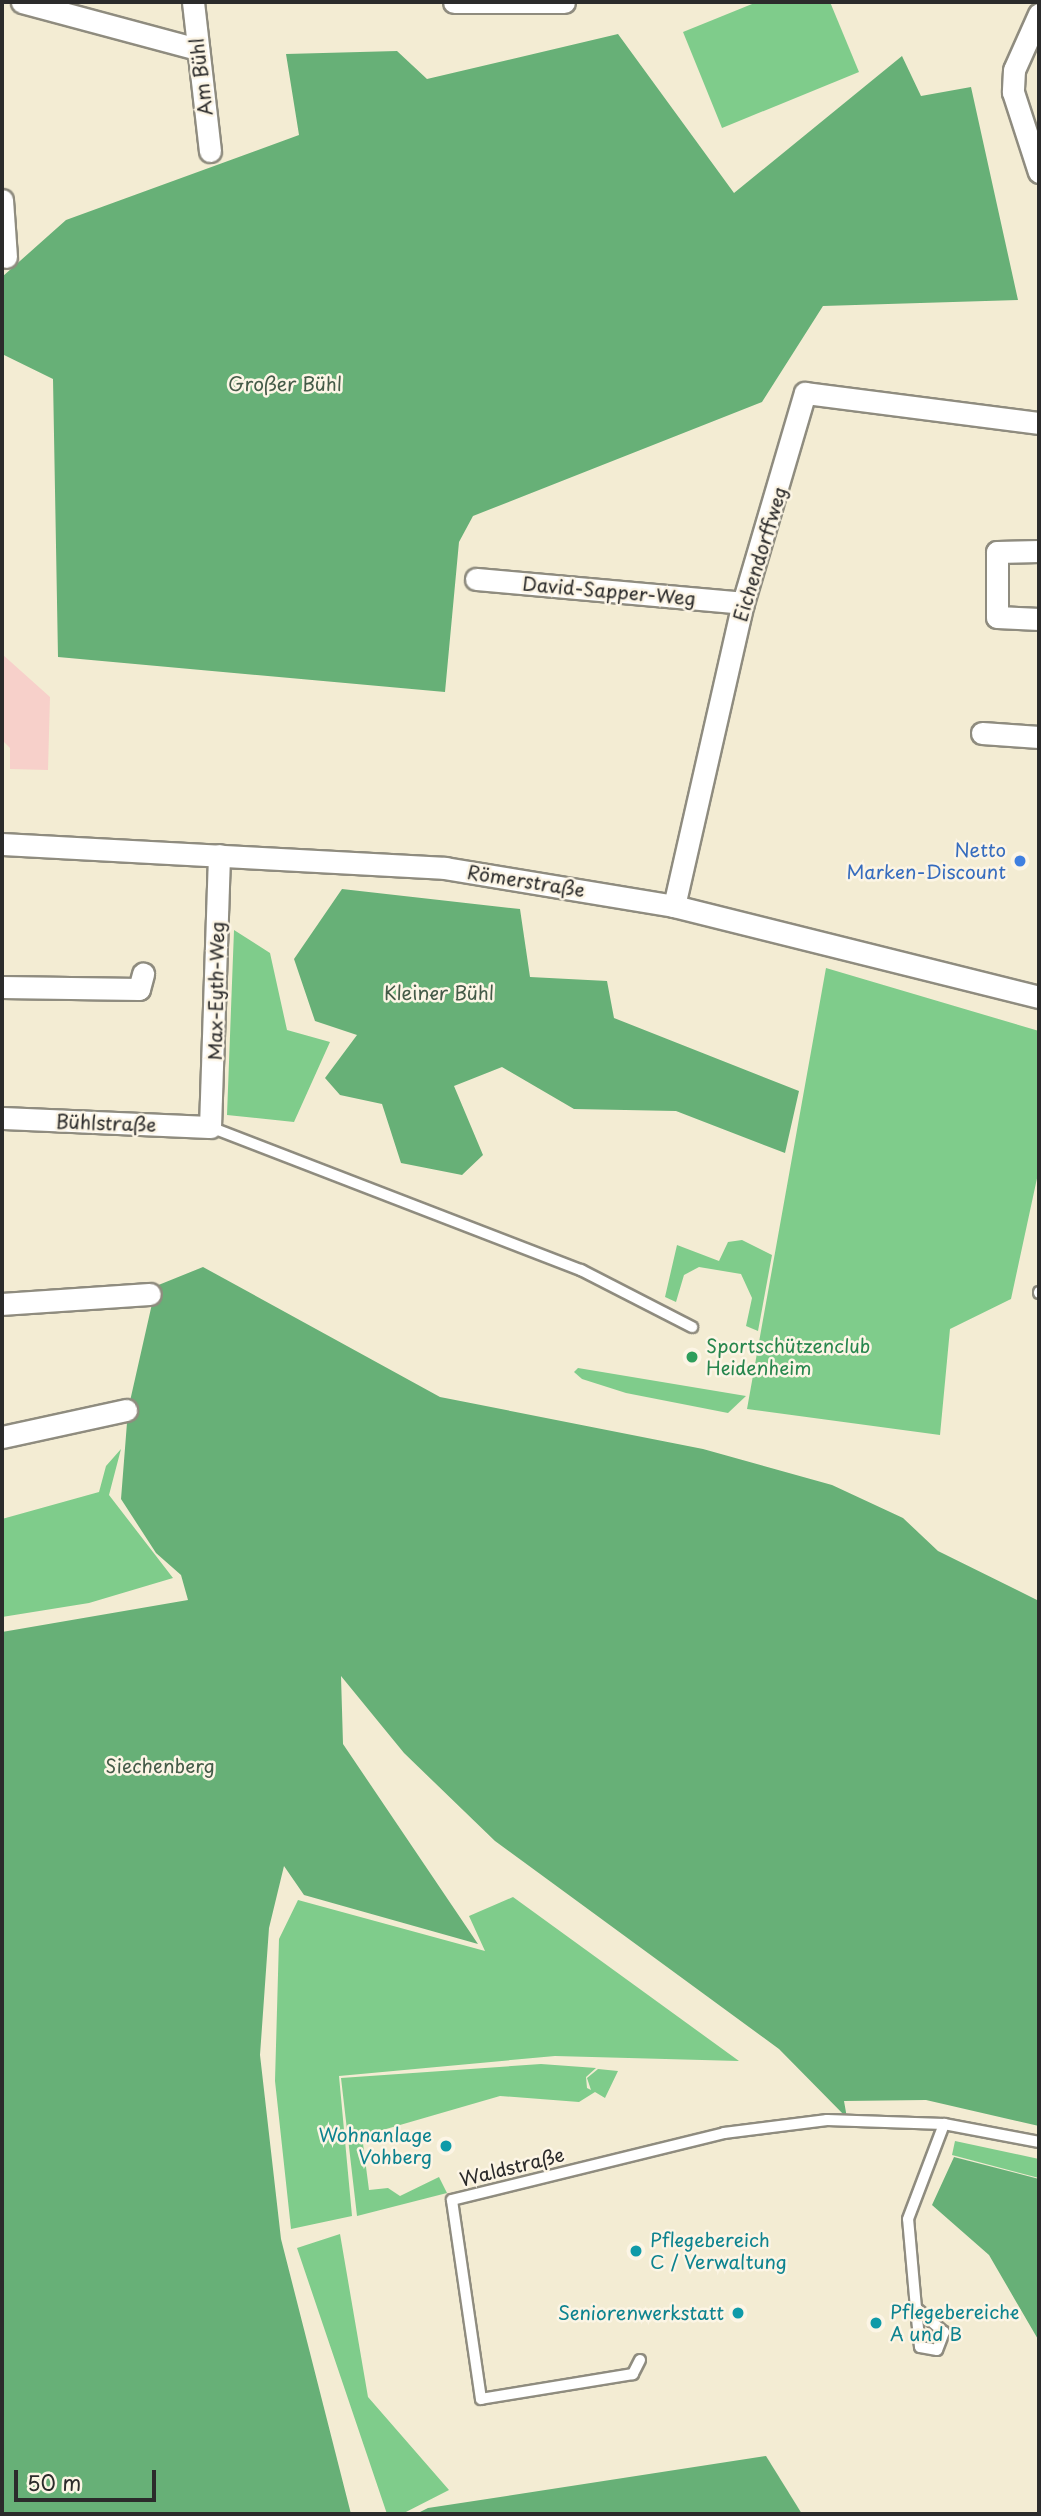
<!DOCTYPE html>
<meta charset="utf-8">
<style>
body{margin:0}
#map{position:relative;width:1041px;height:2516px;overflow:hidden;background:#f3ecd3;font-family:"Playpen Sans",sans-serif}
div>[style]{position:absolute}
.built>*{inset:0;background:#f7d0ca}
.green>*{inset:0;background:#7fcc8b}
.forest>*{inset:0;background:#67b077}
.roads{filter:drop-shadow(2px 0 #8f8c7f) drop-shadow(-2px 0 #8f8c7f) drop-shadow(0 2px #8f8c7f) drop-shadow(0 -2px #8f8c7f)}
.service>*{height:10px;margin:-5px;padding:0 5px;transform-origin:5px;border-radius:5px;background:#fff}
.minor>*{height:21px;margin:-10.5px;padding:0 10.5px;transform-origin:10.5px;border-radius:10.5px;background:#fff}
.dots>*{width:19px;height:19px;translate:-50% -50%;box-sizing:border-box;border:4px solid #fcf5e5;border-radius:50%}
span{translate:-50% -50%;white-space:nowrap;text-align:center;line-height:1.15;-webkit-text-stroke:5px #fcf5e5;paint-order:stroke}
.street-label{font-size:19px;color:#2b2b2b}
.park-label{font-size:19px;color:#445b48}
.shop-label{font-size:19px;color:#366cbe}
.right{translate:-100% -50%;text-align:right}
.leisure-label{font-size:19px;color:#27864d}
.left{translate:0 -50%;text-align:left}
.culture-label{font-size:19px;color:#0d838f}
.frame{position:absolute;inset:0;border:4px solid #2b2b2b;pointer-events:none}
.scale{position:absolute;left:14px;top:2470px;width:142px;height:32px;box-sizing:border-box;border:4px solid #2b2b2b;border-top:0;padding-left:9px;font-size:21px;line-height:24px;white-space:nowrap;color:#2b2b2b;-webkit-text-stroke:5px #fcf5e5;paint-order:stroke}
</style>
<div id="map">
<div class="built">
<div style="clip-path:polygon(2px 654px,50px 697px,48px 770px,10px 769px,10px 748px,2px 740px)"></div>
</div>
<div class="green">
<div style="clip-path:polygon(757px 2px,830px 2px,859px 72px,722px 128px,683px 32px)"></div>
<div style="clip-path:polygon(234px 930px,270px 953px,287px 1030px,330px 1042px,294px 1122px,227px 1115px)"></div>
<div style="clip-path:polygon(826px 968px,1039px 1031px,1039px 1169px,1011px 1299px,950px 1329px,940px 1435px,747px 1409px)"></div>
<div style="clip-path:polygon(742px 1240px,772px 1255px,758px 1331px,746px 1326px,752px 1298px,741px 1274px,699px 1267px,684px 1275px,676px 1302px,665px 1297px,677px 1245px,719px 1261px,728px 1242px)"></div>
<div style="clip-path:polygon(578px 1368px,746px 1396px,728px 1413px,626px 1393px,582px 1379px,574px 1372px)"></div>
<div style="clip-path:polygon(121px 1449px,109px 1495px,173px 1578px,89px 1603px,2px 1617px,2px 1519px,99px 1492px,106px 1466px)"></div>
<div style="clip-path:polygon(513px 1897px,739px 2061px,555px 2056px,339px 2076px,352px 2216px,291px 2229px,275px 2081px,279px 1939px,298px 1900px,485px 1951px,469px 1916px)"></div>
<div style="clip-path:polygon(541px 2064px,596px 2068px,586px 2077px,587px 2088px,591px 2090px,587px 2078px,598px 2069px,618px 2071px,605px 2098px,595px 2092px,579px 2102px,500px 2096px,362px 2136px,369px 2190px,388px 2188px,400px 2196px,439px 2177px,447px 2193px,357px 2216px,341px 2078px)"></div>
<div style="clip-path:polygon(955px 2141px,1039px 2159px,1039px 2178px,952px 2155px)"></div>
<div style="clip-path:polygon(340px 2234px,368px 2397px,449px 2490px,402px 2514px,387px 2514px,297px 2248px)"></div>
</div>
<div class="forest">
<div style="clip-path:polygon(618px 34px,734px 193px,902px 56px,921px 96px,971px 87px,1018px 300px,823px 306px,762px 402px,473px 516px,459px 542px,445px 692px,58px 657px,53px 379px,2px 354px,2px 277px,66px 220px,299px 135px,286px 54px,397px 51px,427px 79px)"></div>
<div style="clip-path:polygon(342px 889px,520px 909px,530px 977px,607px 981px,614px 1018px,799px 1091px,785px 1153px,676px 1111px,574px 1109px,502px 1067px,454px 1086px,483px 1155px,462px 1175px,401px 1163px,382px 1104px,340px 1095px,325px 1078px,357px 1035px,315px 1021px,294px 959px)"></div>
<div style="clip-path:polygon(203px 1267px,440px 1397px,703px 1449px,832px 1485px,903px 1518px,938px 1551px,1039px 1601px,1039px 2126px,926px 2100px,844px 2101px,847px 2118px,779px 2049px,495px 1841px,404px 1753px,341px 1676px,343px 1744px,478px 1944px,304px 1895px,284px 1866px,269px 1928px,260px 2055px,281px 2239px,351px 2514px,2px 2514px,2px 1632px,188px 1600px,181px 1575px,156px 1553px,121px 1499px,128px 1410px,156px 1286px)"></div>
<div style="clip-path:polygon(954px 2157px,1039px 2179px,1039px 2341px,989px 2255px,932px 2205px)"></div>
<div style="clip-path:polygon(766px 2456px,802px 2514px,416px 2514px,428px 2508px)"></div>
</div>
<div class="roads">
<div class="service">
<div style="left:210px;top:1127px;width:398px;rotate:21.1deg"></div>
<div style="left:581px;top:1270px;width:125px;rotate:27.2deg"></div>
<div style="left:1039px;top:1292px;width:1px;rotate:90deg"></div>
<div style="left:916px;top:2308px;width:37px;rotate:41deg"></div>
<div style="left:944px;top:2332px;width:19px;rotate:111deg"></div>
<div style="left:937px;top:2350px;width:17px;rotate:-170deg"></div>
<div style="left:920px;top:2347px;width:39px;rotate:-96deg"></div>
<div style="left:916px;top:2308px;width:89px;rotate:-95.1deg"></div>
<div style="left:908px;top:2219px;width:102px;rotate:-69.2deg"></div>
<div style="left:640px;top:2360px;width:16px;rotate:117deg"></div>
<div style="left:633px;top:2374px;width:154px;rotate:170.7deg"></div>
<div style="left:481px;top:2399px;width:201px;rotate:-98.3deg"></div>
<div style="left:452px;top:2200px;width:280px;rotate:-13.8deg"></div>
<div style="left:724px;top:2133px;width:104px;rotate:-7.2deg"></div>
<div style="left:827px;top:2120px;width:117px;rotate:2deg"></div>
<div style="left:944px;top:2124px;width:97px;rotate:10.7deg"></div>
</div>
<div class="minor">
<div style="left:22px;top:2px;width:182px;rotate:15deg"></div>
<div style="left:193px;top:2px;width:150px;rotate:83.5deg"></div>
<div style="left:454px;top:2px;width:110px"></div>
<div style="left:1039px;top:14px;width:61px;rotate:114.1deg"></div>
<div style="left:1014px;top:70px;width:22px;rotate:93deg"></div>
<div style="left:1013px;top:92px;width:84px;rotate:72deg"></div>
<div style="left:2px;top:200px;width:57px;rotate:86deg"></div>
<div style="left:1039px;top:551px;width:42px;rotate:178.6deg"></div>
<div style="left:997px;top:552px;width:65px;rotate:90deg"></div>
<div style="left:997px;top:617px;width:42px;rotate:2.7deg"></div>
<div style="left:476px;top:579px;width:268px;rotate:5.1deg"></div>
<div style="left:982px;top:733px;width:57px;rotate:4deg"></div>
<div style="left:2px;top:844px;width:444px;rotate:3.1deg"></div>
<div style="left:445px;top:868px;width:232px;rotate:9.4deg"></div>
<div style="left:674px;top:906px;width:376px;rotate:14deg"></div>
<div style="left:674px;top:906px;width:311px;rotate:-77.2deg"></div>
<div style="left:743px;top:603px;width:219px;rotate:-73.6deg"></div>
<div style="left:805px;top:393px;width:236px;rotate:7.3deg"></div>
<div style="left:2px;top:987px;width:137px;rotate:0.8deg"></div>
<div style="left:139px;top:989px;width:16px;rotate:-75deg"></div>
<div style="left:2px;top:1118px;width:208px;rotate:2.5deg"></div>
<div style="left:210px;top:1127px;width:272px;rotate:-88.1deg"></div>
<div style="left:2px;top:1304px;width:148px;rotate:-3.9deg"></div>
<div style="left:2px;top:1437px;width:127px;rotate:-12.3deg"></div>
</div>
</div>
<div class="dots">
<div style="left:1020px;top:861px;background:#3f7fe0"></div>
<div style="left:692px;top:1357px;background:#2e9e5b"></div>
<div style="left:446px;top:2146px;background:#0f9aa8"></div>
<div style="left:636px;top:2251px;background:#0f9aa8"></div>
<div style="left:738px;top:2313px;background:#0f9aa8"></div>
<div style="left:876px;top:2323px;background:#0f9aa8"></div>
</div>
<div class="street-label">
<span style="left:201px;top:77px;rotate:-97deg">Am Bühl</span>
<span style="left:760px;top:554px;rotate:-73deg">Eichendorffweg</span>
<span style="left:609px;top:591px;rotate:5deg">David-Sapper-Weg</span>
<span style="left:526px;top:881px;rotate:9deg">Römerstraße</span>
<span style="left:216px;top:991px;rotate:-89deg">Max-Eyth-Weg</span>
<span style="left:106px;top:1123px;rotate:2deg">Bühlstraße</span>
<span style="left:512px;top:2167px;rotate:-14deg">Waldstraße</span>
</div>
<div class="park-label">
<span style="left:285px;top:384px">Großer Bühl</span>
<span style="left:439px;top:993px">Kleiner Bühl</span>
<span style="left:160px;top:1766px">Siechenberg</span>
</div>
<div class="shop-label">
<span class="right" style="left:1006px;top:861px">Netto<br>Marken-Discount</span>
</div>
<div class="leisure-label">
<span class="left" style="left:706px;top:1357px">Sportschützenclub<br>Heidenheim</span>
</div>
<div class="culture-label">
<span class="right" style="left:432px;top:2146px">Wohnanlage<br>Vohberg</span>
<span class="left" style="left:650px;top:2251px">Pflegebereich<br>C / Verwaltung</span>
<span class="left" style="left:890px;top:2323px">Pflegebereiche<br>A und B</span>
<span class="right" style="left:724px;top:2313px">Seniorenwerkstatt</span>
</div>
<div class="frame"></div>
<div class="scale">50 m</div>
</div>
